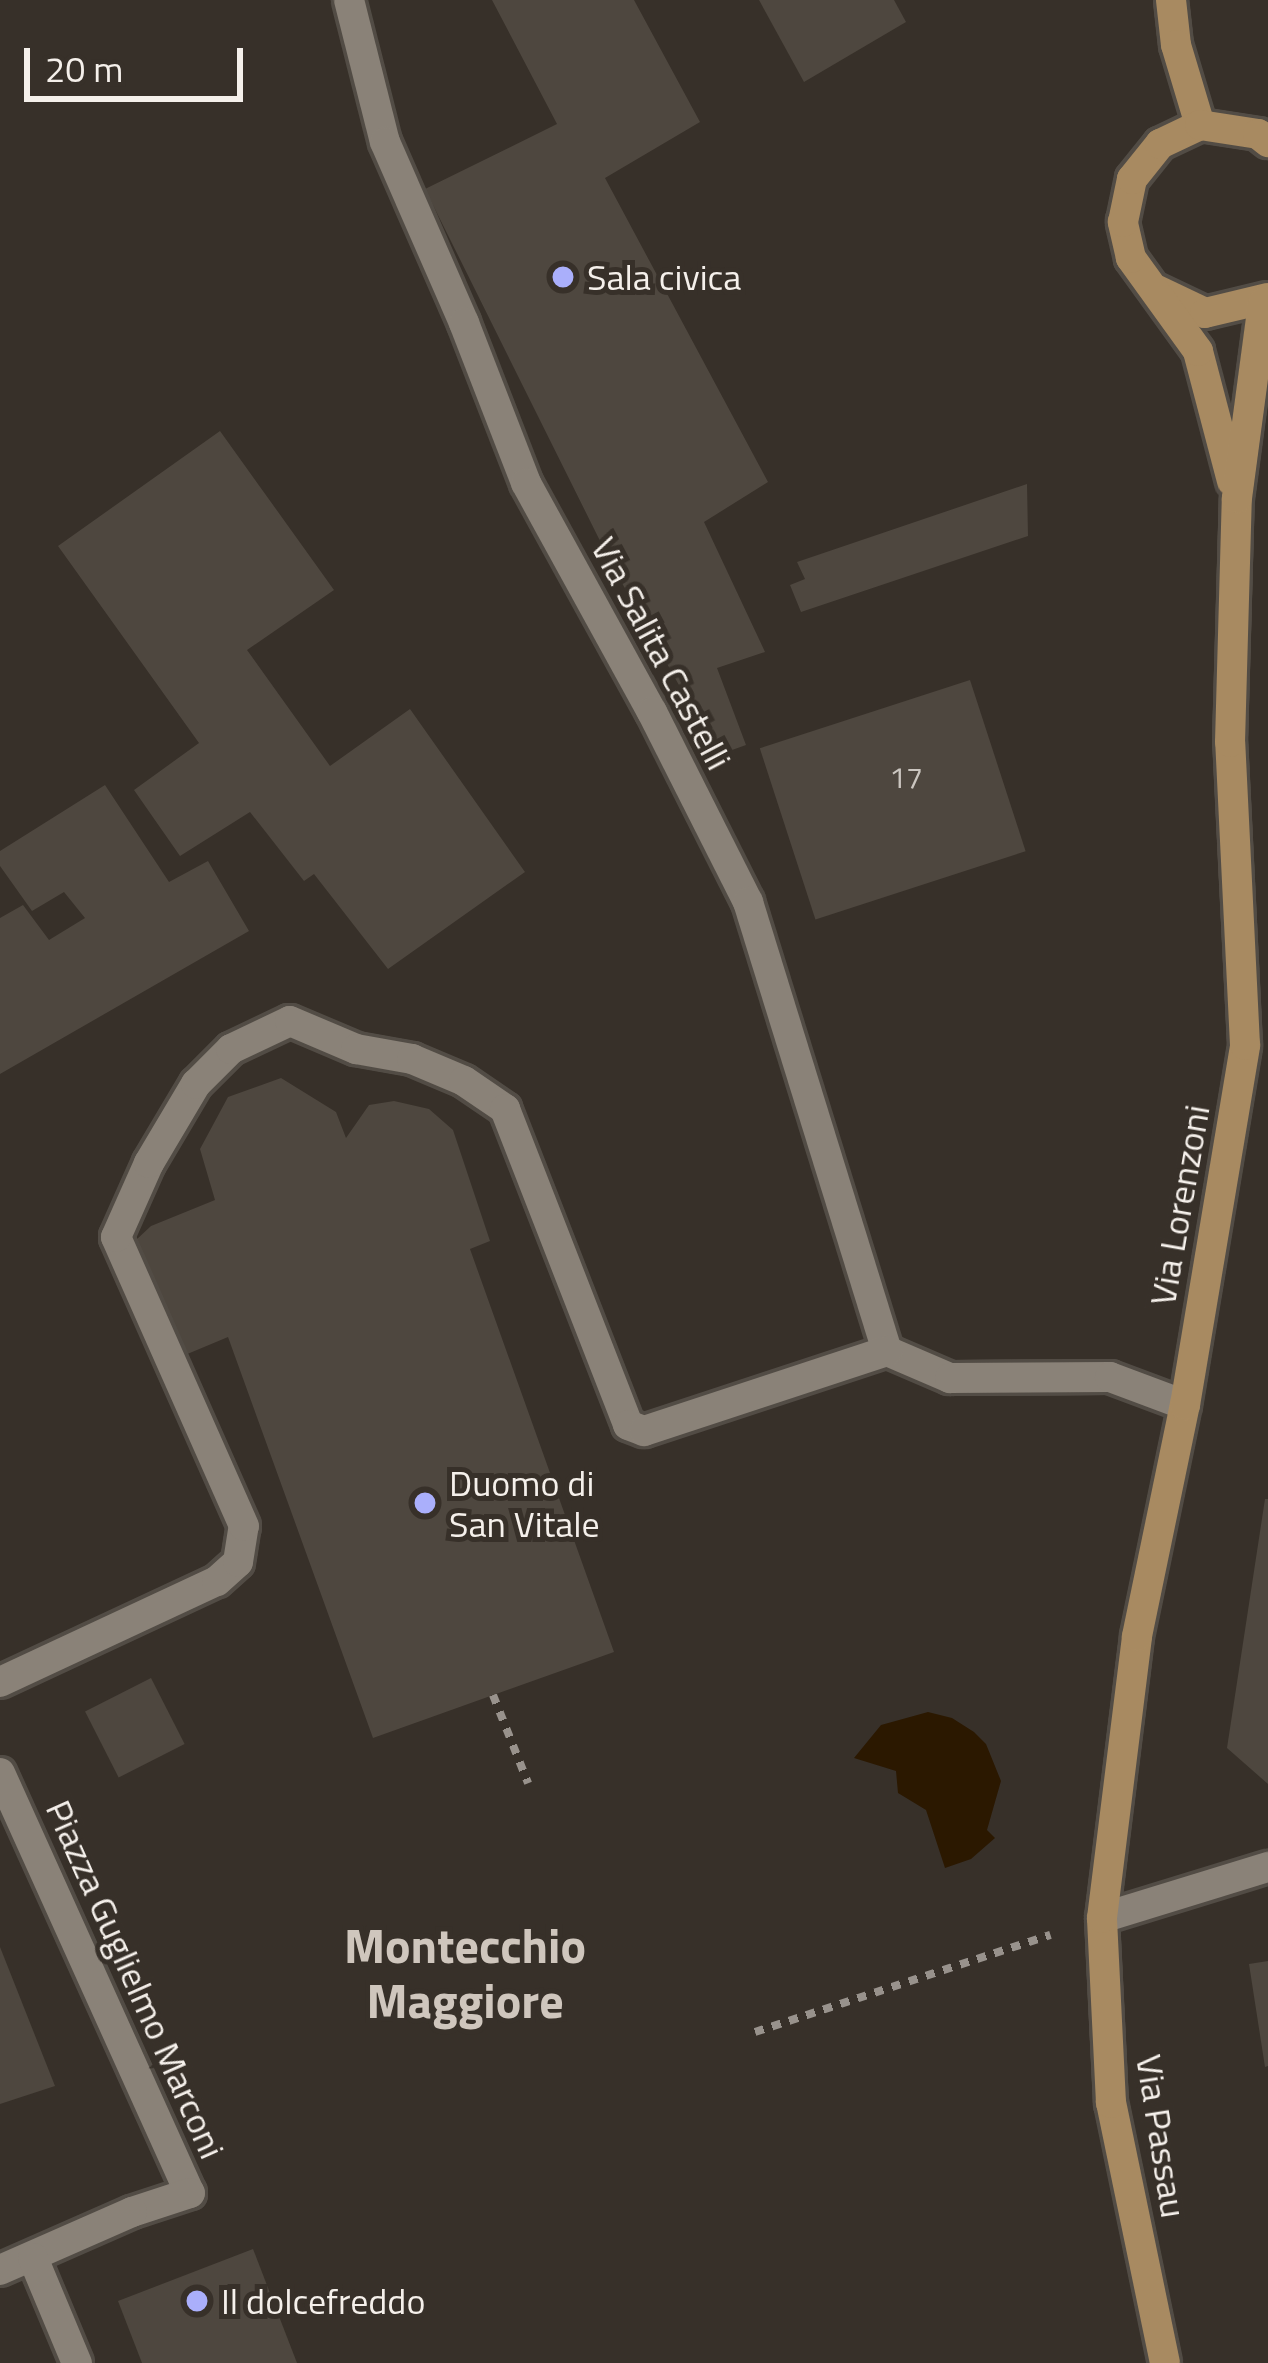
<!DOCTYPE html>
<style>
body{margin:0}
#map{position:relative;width:1268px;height:2363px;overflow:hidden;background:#373029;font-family:"Titillium Web",sans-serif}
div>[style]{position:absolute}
.water>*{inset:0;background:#2b1800}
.building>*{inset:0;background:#4e473f;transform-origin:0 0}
.path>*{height:8px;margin-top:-4px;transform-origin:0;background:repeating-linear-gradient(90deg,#98928c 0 9px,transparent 0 18px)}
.roads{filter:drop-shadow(3px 0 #524c45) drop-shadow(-3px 0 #524c45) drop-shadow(0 3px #524c45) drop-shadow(0 -3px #524c45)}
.street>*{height:30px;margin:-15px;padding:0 15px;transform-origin:15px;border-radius:15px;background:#8a8278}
.secondary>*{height:30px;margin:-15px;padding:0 15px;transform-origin:15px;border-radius:15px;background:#a88a61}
.dots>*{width:33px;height:33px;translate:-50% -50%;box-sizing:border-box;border:6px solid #373029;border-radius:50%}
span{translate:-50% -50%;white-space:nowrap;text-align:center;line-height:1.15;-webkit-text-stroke:10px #373029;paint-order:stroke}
.number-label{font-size:30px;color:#cbc6c0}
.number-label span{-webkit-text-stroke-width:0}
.poi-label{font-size:36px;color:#f5f0eb}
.left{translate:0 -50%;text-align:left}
.street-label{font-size:36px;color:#f5f0eb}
.district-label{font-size:48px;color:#cfc6bd;font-weight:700}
.scale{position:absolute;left:24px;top:48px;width:219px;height:54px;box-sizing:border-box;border:6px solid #f5f0eb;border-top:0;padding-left:15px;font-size:36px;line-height:42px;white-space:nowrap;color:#f5f0eb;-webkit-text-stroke:9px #373029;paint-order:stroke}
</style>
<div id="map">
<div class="water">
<div style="clip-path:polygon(928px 1712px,952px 1718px,974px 1732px,986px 1744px,1001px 1781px,987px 1830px,995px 1838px,971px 1859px,945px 1868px,926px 1810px,898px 1793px,896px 1771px,854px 1758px,881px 1725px)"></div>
</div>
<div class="building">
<div style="clip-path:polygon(492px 0,634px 0,700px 122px,605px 178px,768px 482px,704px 522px,765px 652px,717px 668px,746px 745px,718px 755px,613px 567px,425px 189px,557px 124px)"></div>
<div style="clip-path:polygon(759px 0,894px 0,906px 22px,804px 82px)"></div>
<div style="clip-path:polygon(220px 431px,334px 590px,247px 650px,330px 766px,410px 709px,525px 872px,388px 969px,314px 874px,304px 881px,250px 812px,180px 856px,134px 790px,199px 743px,58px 546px)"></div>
<div style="clip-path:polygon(1027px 484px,1028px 536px,801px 612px,790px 585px,805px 579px,797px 562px)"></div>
<div style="left:970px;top:680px;width:180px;height:221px;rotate:72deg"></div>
<div style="clip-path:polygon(105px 785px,169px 882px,208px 861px,249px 931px,0 1074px,0 918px,23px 905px,49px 940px,85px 918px,64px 892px,32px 911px,0 866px,0 851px)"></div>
<div style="clip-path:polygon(281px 1078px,336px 1112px,346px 1138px,369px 1105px,394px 1101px,429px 1109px,453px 1130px,490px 1241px,470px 1249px,614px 1652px,373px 1738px,228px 1337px,185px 1355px,136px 1240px,151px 1226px,215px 1200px,200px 1149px,228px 1097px)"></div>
<div style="clip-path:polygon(1265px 1499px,1268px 1499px,1268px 1784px,1227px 1748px)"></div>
<div style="left:151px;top:1678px;width:74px;height:74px;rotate:63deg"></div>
<div style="clip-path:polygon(0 1947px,55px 2086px,0 2104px)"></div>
<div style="clip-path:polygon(1268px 1961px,1268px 2066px,1265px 2067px,1249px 1964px)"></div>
<div style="clip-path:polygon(253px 2249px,297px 2363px,142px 2363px,118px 2301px)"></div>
</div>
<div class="path">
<div style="left:493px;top:1695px;width:95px;rotate:68.3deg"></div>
<div style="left:755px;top:2032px;width:311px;rotate:-18.2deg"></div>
</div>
<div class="roads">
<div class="street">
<div style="left:349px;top:0;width:146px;rotate:75.8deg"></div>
<div style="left:385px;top:142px;width:197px;rotate:66.4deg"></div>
<div style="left:464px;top:323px;width:172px;rotate:68.8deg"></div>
<div style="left:526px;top:483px;width:261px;rotate:61.2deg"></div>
<div style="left:652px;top:712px;width:213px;rotate:63.2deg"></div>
<div style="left:748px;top:902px;width:470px;rotate:72.8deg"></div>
<div style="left:887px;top:1351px;width:69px;rotate:23.2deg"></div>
<div style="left:950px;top:1378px;width:160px;rotate:-0.4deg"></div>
<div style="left:1110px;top:1377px;width:80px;rotate:20.5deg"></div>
<div style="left:0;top:1682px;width:239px;rotate:-25deg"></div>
<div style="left:217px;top:1581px;width:28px;rotate:-42deg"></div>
<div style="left:238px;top:1562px;width:36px;rotate:-81deg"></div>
<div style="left:244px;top:1526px;width:316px;rotate:-113.9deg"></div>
<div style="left:116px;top:1237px;width:81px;rotate:-66deg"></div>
<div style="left:149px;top:1163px;width:92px;rotate:-59.3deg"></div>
<div style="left:196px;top:1084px;width:49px;rotate:-45deg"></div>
<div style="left:231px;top:1049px;width:65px;rotate:-25.4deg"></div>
<div style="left:290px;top:1021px;width:72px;rotate:23deg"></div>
<div style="left:356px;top:1049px;width:57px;rotate:10.1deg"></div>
<div style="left:412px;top:1059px;width:56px;rotate:22.9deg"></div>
<div style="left:464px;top:1081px;width:50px;rotate:34.3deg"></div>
<div style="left:505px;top:1109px;width:339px;rotate:68.7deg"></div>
<div style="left:628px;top:1425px;width:17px;rotate:21deg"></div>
<div style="left:644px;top:1431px;width:256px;rotate:-18.2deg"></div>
<div style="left:0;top:1773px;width:461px;rotate:65.7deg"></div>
<div style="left:190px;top:2193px;width:61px;rotate:161.9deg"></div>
<div style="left:132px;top:2212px;width:144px;rotate:156.3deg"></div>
<div style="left:1102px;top:1918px;width:174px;rotate:-17.1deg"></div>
<div style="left:33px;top:2258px;width:114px;rotate:67.3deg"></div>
</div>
<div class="secondary">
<div style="left:1171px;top:0;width:45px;rotate:83.7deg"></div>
<div style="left:1176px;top:45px;width:84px;rotate:73.3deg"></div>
<div style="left:1157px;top:290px;width:53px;rotate:25.6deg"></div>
<div style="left:1205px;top:313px;width:65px;rotate:-13.4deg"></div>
<div style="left:1232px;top:481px;width:134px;rotate:-104.7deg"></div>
<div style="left:1198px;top:351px;width:115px;rotate:-125.8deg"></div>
<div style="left:1131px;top:258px;width:37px;rotate:-103deg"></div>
<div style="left:1123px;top:222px;width:44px;rotate:-78.2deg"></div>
<div style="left:1132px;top:179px;width:45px;rotate:-51.3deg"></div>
<div style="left:1160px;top:144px;width:44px;rotate:-25.4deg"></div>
<div style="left:1200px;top:125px;width:59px;rotate:8.8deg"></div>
<div style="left:1258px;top:134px;width:13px;rotate:39deg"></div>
<div style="left:1165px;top:2363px;width:266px;rotate:-101.7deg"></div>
<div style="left:1111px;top:2103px;width:185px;rotate:-92.8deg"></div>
<div style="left:1102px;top:1918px;width:284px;rotate:-82.9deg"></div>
<div style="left:1137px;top:1636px;width:236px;rotate:-78.3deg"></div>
<div style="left:1185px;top:1405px;width:365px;rotate:-80.5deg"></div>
<div style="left:1245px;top:1045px;width:303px;rotate:-92.8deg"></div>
<div style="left:1230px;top:742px;width:244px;rotate:-88.4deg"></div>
<div style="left:1237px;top:498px;width:197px;rotate:-82.4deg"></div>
</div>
</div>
<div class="dots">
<div style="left:563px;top:277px;background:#aaaffb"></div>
<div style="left:425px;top:1503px;background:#aaaffb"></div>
<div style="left:197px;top:2301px;background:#aaaffb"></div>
</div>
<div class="number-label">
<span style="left:906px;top:777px">17</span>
</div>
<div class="poi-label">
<span class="left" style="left:587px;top:277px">Sala civica</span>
<span class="left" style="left:449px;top:1503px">Duomo di<br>San Vitale</span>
<span class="left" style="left:221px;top:2301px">Il dolcefreddo</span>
</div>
<div class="street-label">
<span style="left:662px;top:653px;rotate:62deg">Via Salita Castelli</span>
<span style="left:1179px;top:1205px;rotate:-80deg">Via Lorenzoni</span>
<span style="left:136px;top:1979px;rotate:66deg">Piazza Guglielmo Marconi</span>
<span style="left:1162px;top:2136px;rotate:81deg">Via Passau</span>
</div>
<div class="district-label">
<span style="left:465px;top:1973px">Montecchio<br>Maggiore</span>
</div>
<div class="scale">20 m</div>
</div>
